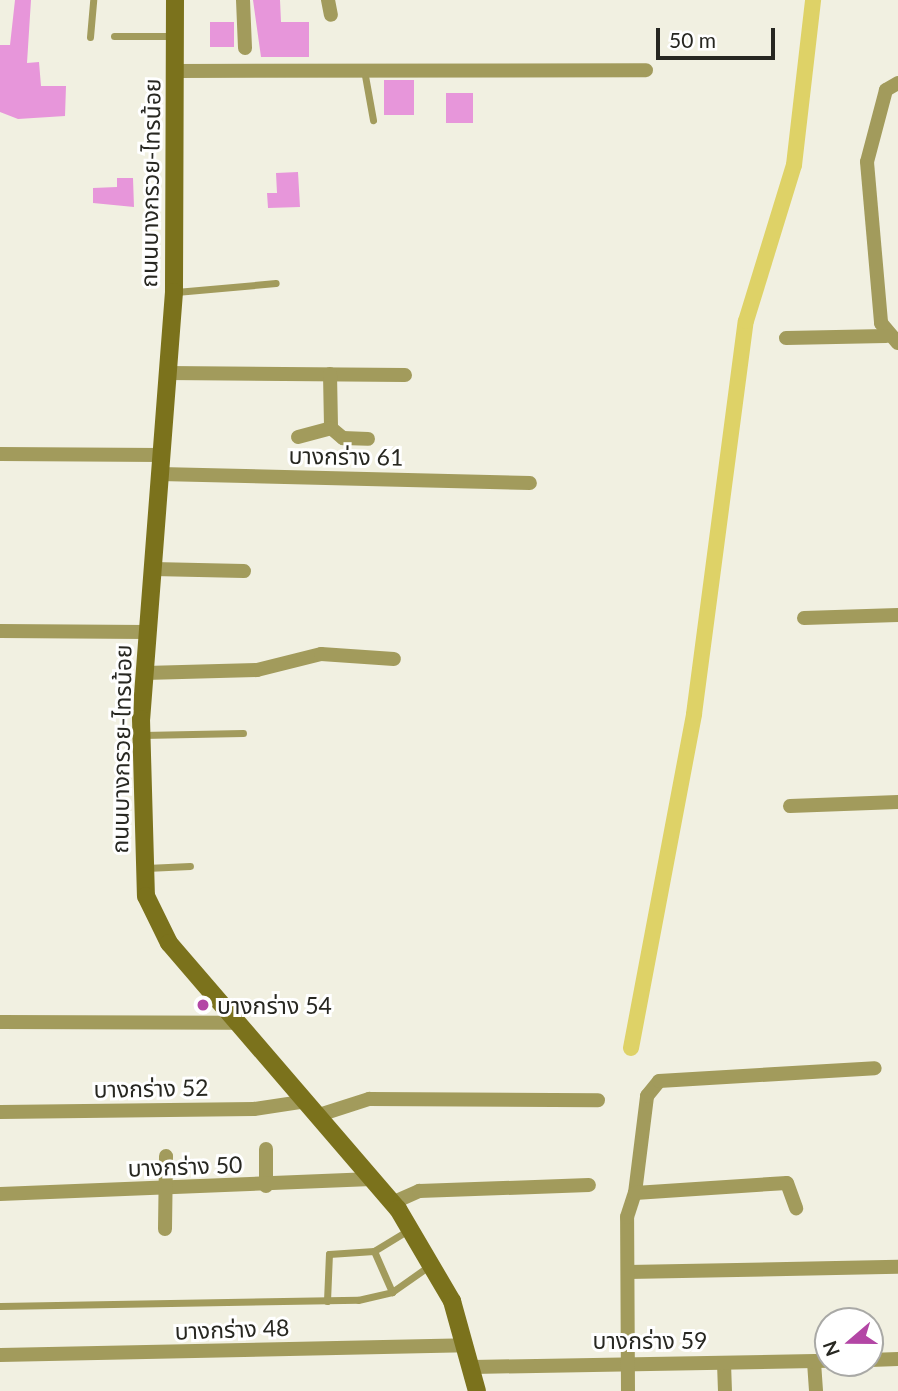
<!DOCTYPE html>
<meta charset="utf-8">
<style>
body{margin:0}
#map{position:relative;width:898px;height:1391px;overflow:hidden;background:#f1f0e1;font-family:Lato,"Noto Sans Thai",sans-serif}
div>[style]{position:absolute}
.canal>*{height:16px;margin:-8px;padding:0 8px;transform-origin:8px;border-radius:8px;background:#ded267}
.building>*{inset:0;background:#e796da;transform-origin:0 0}
.lane>*{height:7px;margin:-3.5px;padding:0 3.5px;transform-origin:3.5px;border-radius:3.5px;background:#a29b5c}
.street>*{height:14px;margin:-7px;padding:0 7px;transform-origin:7px;border-radius:7px;background:#a29b5c}
.secondary>*{height:18px;margin:-9px;padding:0 9px;transform-origin:9px;border-radius:9px;background:#7b721c}
.dots>*{width:19px;height:19px;translate:-50% -50%;box-sizing:border-box;border:4px solid #fff;border-radius:50%}
span{translate:-50% -50%;white-space:nowrap;text-align:center;line-height:1.15;-webkit-text-stroke:6px #fff;paint-order:stroke}
.street-label{font-size:23px;color:#272721}
.poi-label{font-size:23px;color:#272721}
.left{translate:0 -50%;text-align:left}
.north{position:absolute;left:814px;top:1307px;width:70px;height:70px;box-sizing:border-box;background:#fff;border:2px solid #a9a9a6;border-radius:50%;rotate:250deg;font-size:19px;font-weight:700;line-height:28px;text-align:center;color:#272721}
.north::after{content:'';display:block;margin:auto;width:24px;height:32px;background:#b346a5;clip-path:polygon(50% 0,100% 100%,50% 72%,0 100%)}
.scale{position:absolute;left:656px;top:28px;width:119px;height:32px;box-sizing:border-box;border:4px solid #272721;border-top:0;padding-left:9px;font-size:21px;line-height:24px;white-space:nowrap;color:#272721;-webkit-text-stroke:5px #fff;paint-order:stroke}
</style>
<div id="map">
<div class="canal">
<div style="left:631px;top:1048px;width:340px;rotate:-79.3deg"></div>
<div style="left:694px;top:714px;width:396px;rotate:-82.5deg"></div>
<div style="left:746px;top:321px;width:163px;rotate:-72.9deg"></div>
<div style="left:794px;top:165px;width:166px;rotate:-83.4deg"></div>
</div>
<div class="building">
<div style="clip-path:polygon(15px 0,31px 0,27px 63px,39px 62px,41px 86px,66px 86px,65px 116px,18px 119px,0 112px,0 45px,10px 45px)"></div>
<div style="clip-path:polygon(253px 0,280px 0,281px 22px,309px 22px,309px 57px,261px 57px)"></div>
<div style="left:210px;top:22px;width:24px;height:25px"></div>
<div style="left:384px;top:80px;width:30px;height:35px"></div>
<div style="left:446px;top:93px;width:27px;height:30px"></div>
<div style="clip-path:polygon(298px 172px,300px 207px,268px 208px,267px 193px,277px 193px,276px 173px)"></div>
<div style="clip-path:polygon(117px 178px,133px 178px,134px 207px,93px 203px,93px 188px,117px 187px)"></div>
</div>
<div class="lane">
<div style="left:114px;top:36px;width:59px"></div>
<div style="left:90px;top:37px;width:37px;rotate:-85deg"></div>
<div style="left:364px;top:70px;width:51px;rotate:79.8deg"></div>
<div style="left:176px;top:292px;width:100px;rotate:-5.1deg"></div>
<div style="left:142px;top:735px;width:101px;rotate:-1.1deg"></div>
<div style="left:146px;top:868px;width:44px;rotate:-2.6deg"></div>
<div style="left:374px;top:1251px;width:45px;rotate:66.3deg"></div>
<div style="left:327px;top:1301px;width:47px;rotate:-87.6deg"></div>
<div style="left:329px;top:1254px;width:45px;rotate:-3.8deg"></div>
<div style="left:374px;top:1251px;width:42px;rotate:-31.4deg"></div>
<div style="left:0;top:1306px;width:358px;rotate:-1deg"></div>
<div style="left:358px;top:1300px;width:35px;rotate:-13deg"></div>
<div style="left:392px;top:1292px;width:45px;rotate:-35.1deg"></div>
</div>
<div class="street">
<div style="left:243px;top:0;width:48px;rotate:87.6deg"></div>
<div style="left:328px;top:0;width:15px;rotate:79deg"></div>
<div style="left:176px;top:71px;width:470px;rotate:-0.1deg"></div>
<div style="left:898px;top:83px;width:14px;rotate:150deg"></div>
<div style="left:886px;top:90px;width:74px;rotate:104.8deg"></div>
<div style="left:867px;top:162px;width:162px;rotate:85deg"></div>
<div style="left:881px;top:323px;width:26px;rotate:50deg"></div>
<div style="left:786px;top:338px;width:100px;rotate:-1.1deg"></div>
<div style="left:167px;top:373px;width:238px;rotate:0.5deg"></div>
<div style="left:330px;top:374px;width:54px;rotate:88.9deg"></div>
<div style="left:331px;top:428px;width:16px;rotate:40deg"></div>
<div style="left:343px;top:438px;width:25px;rotate:2deg"></div>
<div style="left:298px;top:437px;width:34px;rotate:-15deg"></div>
<div style="left:0;top:454px;width:161px;rotate:0.4deg"></div>
<div style="left:160px;top:474px;width:370px;rotate:1.4deg"></div>
<div style="left:153px;top:569px;width:91px;rotate:1.3deg"></div>
<div style="left:804px;top:618px;width:94px;rotate:-1.8deg"></div>
<div style="left:0;top:631px;width:147px;rotate:0.4deg"></div>
<div style="left:145px;top:673px;width:112px;rotate:-1.5deg"></div>
<div style="left:257px;top:670px;width:66px;rotate:-14deg"></div>
<div style="left:321px;top:654px;width:73px;rotate:3.9deg"></div>
<div style="left:790px;top:806px;width:108px;rotate:-2.1deg"></div>
<div style="left:0;top:1022px;width:235px;rotate:0.2deg"></div>
<div style="left:0;top:1112px;width:254px;rotate:-0.7deg"></div>
<div style="left:254px;top:1109px;width:48px;rotate:-8.5deg"></div>
<div style="left:316px;top:1116px;width:56px;rotate:-17.8deg"></div>
<div style="left:369px;top:1099px;width:229px;rotate:0.3deg"></div>
<div style="left:266px;top:1186px;width:37px;rotate:-90deg"></div>
<div style="left:635px;top:1193px;width:98px;rotate:-82.9deg"></div>
<div style="left:647px;top:1096px;width:19px;rotate:-51deg"></div>
<div style="left:659px;top:1081px;width:216px;rotate:-3.4deg"></div>
<div style="left:0;top:1194px;width:372px;rotate:-2.3deg"></div>
<div style="left:392px;top:1203px;width:30px;rotate:-24deg"></div>
<div style="left:419px;top:1191px;width:170px;rotate:-2deg"></div>
<div style="left:165px;top:1229px;width:73px;rotate:-89.2deg"></div>
<div style="left:628px;top:1272px;width:270px;rotate:-1.1deg"></div>
<div style="left:0;top:1355px;width:466px;rotate:-1.2deg"></div>
<div style="left:870px;top:1360px;width:28px;rotate:-2deg"></div>
<div style="left:814px;top:1362px;width:29px;rotate:86deg"></div>
<div style="left:724px;top:1363px;width:28px;rotate:88deg"></div>
<div style="left:473px;top:1367px;width:355px;rotate:-1deg"></div>
<div style="left:628px;top:1391px;width:174px;rotate:-90.3deg"></div>
<div style="left:627px;top:1217px;width:25px;rotate:-72deg"></div>
<div style="left:635px;top:1193px;width:152px;rotate:-3.8deg"></div>
<div style="left:787px;top:1183px;width:27px;rotate:70deg"></div>
</div>
<div class="secondary">
<div style="left:175px;top:0;width:292px;rotate:90.2deg"></div>
<div style="left:174px;top:292px;width:428px;rotate:94.4deg"></div>
<div style="left:141px;top:719px;width:177px;rotate:88.4deg"></div>
<div style="left:146px;top:896px;width:52px;rotate:63.9deg"></div>
<div style="left:169px;top:943px;width:351px;rotate:49.3deg"></div>
<div style="left:398px;top:1209px;width:107px;rotate:59.6deg"></div>
<div style="left:452px;top:1301px;width:93px;rotate:74.5deg"></div>
</div>
<div class="dots">
<div style="left:203px;top:1005px;background:#b346a5"></div>
</div>
<div class="street-label">
<span style="left:150px;top:183px;rotate:-89deg">ถนนบางกรวย-ไทรน้อย</span>
<span style="left:346px;top:456px;rotate:1deg">บางกร่าง 61</span>
<span style="left:121px;top:749px;rotate:-89deg">ถนนบางกรวย-ไทรน้อย</span>
<span style="left:151px;top:1088px;rotate:-1deg">บางกร่าง 52</span>
<span style="left:185px;top:1166px;rotate:-2deg">บางกร่าง 50</span>
<span style="left:232px;top:1329px;rotate:-2deg">บางกร่าง 48</span>
<span style="left:650px;top:1340px">บางกร่าง 59</span>
</div>
<div class="poi-label">
<span class="left" style="left:217px;top:1005px">บางกร่าง 54</span>
</div>
<div class="north">N</div>
<div class="scale">50 m</div>
</div>
